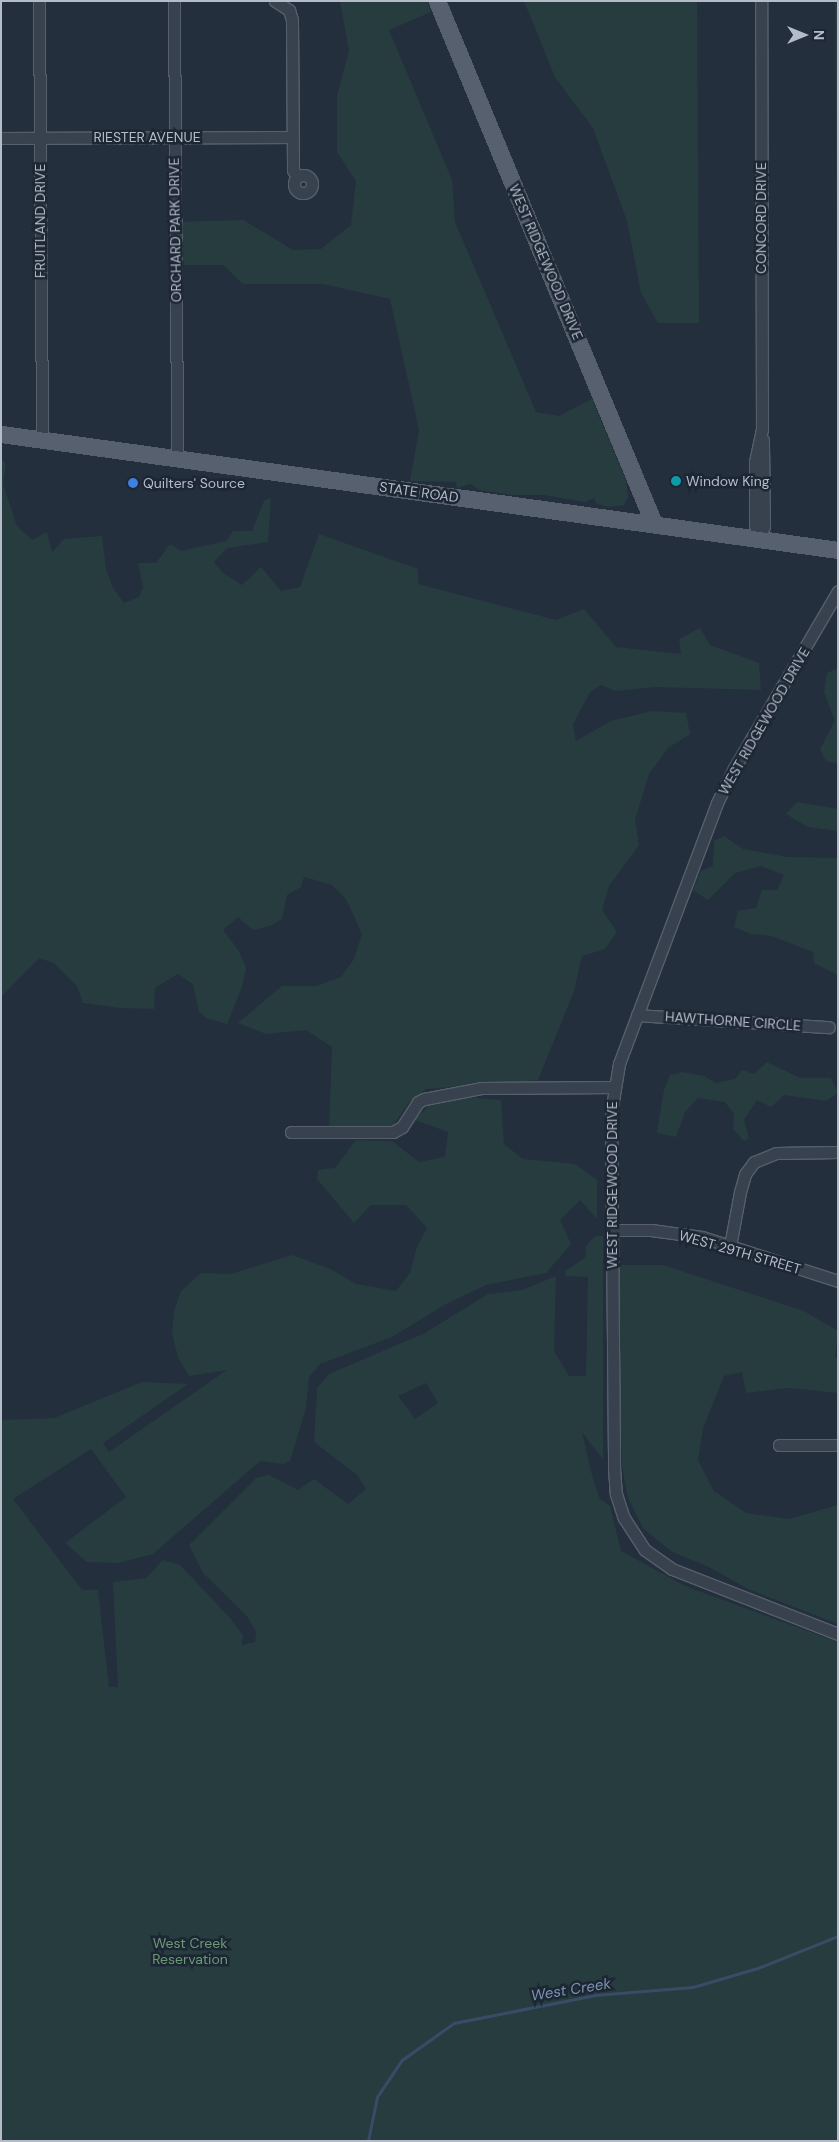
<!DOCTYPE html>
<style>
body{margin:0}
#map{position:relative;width:839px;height:2142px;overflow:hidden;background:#242f3e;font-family:"DM Sans",sans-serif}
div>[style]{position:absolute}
.green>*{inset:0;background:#263c3f}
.stream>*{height:2.5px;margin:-1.25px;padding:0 1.25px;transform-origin:1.25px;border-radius:1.25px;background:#394c67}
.roads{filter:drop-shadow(1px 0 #565f6c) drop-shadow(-1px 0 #565f6c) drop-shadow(0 1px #565f6c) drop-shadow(0 -1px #565f6c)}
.minor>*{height:11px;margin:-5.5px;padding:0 5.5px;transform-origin:5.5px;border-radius:5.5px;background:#38414e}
.minor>.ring{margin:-5.5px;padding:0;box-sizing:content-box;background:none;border:11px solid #38414e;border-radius:50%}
.major>*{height:15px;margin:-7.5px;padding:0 7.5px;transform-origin:7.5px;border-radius:7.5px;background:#56606e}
.dots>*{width:14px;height:14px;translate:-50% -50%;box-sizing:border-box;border:2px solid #1d2633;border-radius:50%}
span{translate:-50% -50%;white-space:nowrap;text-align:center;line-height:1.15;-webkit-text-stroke:5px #1d2633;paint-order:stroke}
.street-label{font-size:14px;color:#b4bcc9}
.poi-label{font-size:14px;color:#b4bcc9}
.left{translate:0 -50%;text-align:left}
.park-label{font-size:14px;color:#6b9a76}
.water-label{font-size:15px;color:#7c92b1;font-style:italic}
.frame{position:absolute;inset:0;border:2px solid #b4bcc9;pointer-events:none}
.north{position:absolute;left:779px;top:10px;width:50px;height:50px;-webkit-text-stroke:4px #1d2633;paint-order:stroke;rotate:90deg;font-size:14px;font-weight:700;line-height:20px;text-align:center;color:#b4bcc9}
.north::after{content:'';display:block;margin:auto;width:18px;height:22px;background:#b4bcc9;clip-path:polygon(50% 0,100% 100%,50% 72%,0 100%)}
</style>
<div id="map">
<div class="green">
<div style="clip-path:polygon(340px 1px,427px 1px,431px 12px,389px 30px,452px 180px,455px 222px,536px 412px,559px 416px,592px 399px,626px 481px,628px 497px,624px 505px,609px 507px,597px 504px,594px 498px,585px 502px,544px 495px,512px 495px,480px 490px,470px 484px,457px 488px,456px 482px,410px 481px,419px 430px,390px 299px,323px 284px,243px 284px,223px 265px,180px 265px,179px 222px,243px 220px,293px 250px,321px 249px,351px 225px,356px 181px,337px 152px,337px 96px,349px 51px)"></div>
<div style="clip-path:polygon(524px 1px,697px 1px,699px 323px,658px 323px,641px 293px,627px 221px,593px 128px,555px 77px)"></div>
<div style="clip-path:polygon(835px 1px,838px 1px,838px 401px)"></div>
<div style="clip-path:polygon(1px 458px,6px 464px,3px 484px,17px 526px,32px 540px,47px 532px,52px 552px,64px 539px,102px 536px,106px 569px,113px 588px,124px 603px,139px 597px,143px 588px,138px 563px,156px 563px,170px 544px,181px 551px,226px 541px,233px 531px,252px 531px,264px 501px,271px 498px,268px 542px,227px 548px,214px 562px,223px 573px,242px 585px,261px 567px,281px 591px,300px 587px,319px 534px,418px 569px,418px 584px,556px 620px,584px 609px,616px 647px,681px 654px,679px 639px,700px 628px,710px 645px,759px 663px,761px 690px,655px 687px,615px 691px,601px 685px,590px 692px,573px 725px,576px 741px,611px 721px,652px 711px,686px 713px,690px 734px,668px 748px,649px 774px,635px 820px,639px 845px,609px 886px,602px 910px,617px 932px,605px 949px,582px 956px,574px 991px,538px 1080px,426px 1089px,409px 1103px,391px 1128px,329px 1126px,332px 1047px,306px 1030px,266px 1034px,238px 1023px,282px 986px,316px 986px,341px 977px,354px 959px,362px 934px,346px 899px,332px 885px,304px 877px,301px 887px,287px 895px,282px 919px,270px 926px,253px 930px,238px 917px,223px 930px,239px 951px,246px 968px,242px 987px,227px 1024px,206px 1018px,199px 1012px,193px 984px,178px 974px,155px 988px,154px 1009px,120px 1008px,83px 1003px,77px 986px,54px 963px,39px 958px,1px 997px)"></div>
<div style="clip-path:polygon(838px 668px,838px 764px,826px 761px,820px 749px,835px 721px,824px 692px,827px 673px)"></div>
<div style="clip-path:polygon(797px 802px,838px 809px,838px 831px,808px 827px,786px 814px)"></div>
<div style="clip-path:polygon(724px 836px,743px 849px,788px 857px,838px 858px,838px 975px,814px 963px,813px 952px,771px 936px,751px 934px,734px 927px,738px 911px,756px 908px,762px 890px,777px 890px,784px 875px,761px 866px,735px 873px,708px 900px,693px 890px,701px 871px,713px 866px,714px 841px)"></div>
<div style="clip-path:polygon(767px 1062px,800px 1078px,831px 1078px,838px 1093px,826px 1101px,784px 1095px,771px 1107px,757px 1100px,744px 1120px,749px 1138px,744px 1141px,733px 1129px,734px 1114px,725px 1102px,698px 1098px,685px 1112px,676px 1137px,657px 1133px,664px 1090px,670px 1075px,682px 1072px,704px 1076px,716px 1083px,735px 1079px,742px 1070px,754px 1074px)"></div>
<div style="clip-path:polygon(evenodd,467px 1097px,501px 1100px,504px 1144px,523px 1159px,575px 1164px,597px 1180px,597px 1219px,580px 1200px,560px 1220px,571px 1244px,546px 1273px,486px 1285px,446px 1304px,392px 1337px,320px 1364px,309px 1377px,306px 1408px,290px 1461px,283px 1464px,260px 1461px,153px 1554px,118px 1563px,87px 1562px,65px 1543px,126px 1497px,91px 1449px,13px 1499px,82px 1590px,98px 1590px,109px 1687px,118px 1687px,113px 1582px,146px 1578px,163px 1560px,180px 1565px,230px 1618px,243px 1635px,242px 1645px,255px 1642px,256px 1632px,247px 1616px,203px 1573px,189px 1545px,256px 1478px,269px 1475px,298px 1490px,314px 1479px,348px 1504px,366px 1489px,357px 1475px,314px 1442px,317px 1388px,329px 1374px,425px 1333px,488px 1294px,522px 1290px,556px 1276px,554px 1351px,569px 1376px,586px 1376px,588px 1277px,566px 1276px,565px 1271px,585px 1258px,586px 1246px,595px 1236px,603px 1236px,603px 1459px,582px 1432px,593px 1479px,600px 1499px,610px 1506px,621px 1551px,685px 1586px,838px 1642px,838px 2141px,1px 2141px,1px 1420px,54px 1418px,142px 1382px,188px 1384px,103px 1443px,109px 1452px,227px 1370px,189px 1376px,178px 1357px,172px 1333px,174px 1311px,181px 1291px,201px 1273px,231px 1274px,292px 1255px,330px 1269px,356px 1284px,396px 1291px,410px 1273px,417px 1247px,427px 1228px,406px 1205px,371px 1205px,354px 1223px,317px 1179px,318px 1170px,335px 1168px,356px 1140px,392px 1141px,419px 1162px,445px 1157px,448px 1132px,415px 1120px,431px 1103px,467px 1097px,426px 1383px,438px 1403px,415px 1419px,398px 1396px,426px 1383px)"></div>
<div style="clip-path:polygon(616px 1265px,663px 1265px,804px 1311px,838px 1331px,835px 1357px,838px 1358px,838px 1393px,788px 1388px,746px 1393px,742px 1372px,724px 1376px,703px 1428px,698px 1460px,714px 1491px,746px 1513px,789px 1519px,838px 1505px,838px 1624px,748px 1589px,707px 1566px,672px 1552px,643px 1528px,628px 1498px,622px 1466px)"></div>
</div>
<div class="stream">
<div style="left:368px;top:2141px;width:45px;rotate:-78.4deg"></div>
<div style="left:377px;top:2097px;width:45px;rotate:-56deg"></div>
<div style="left:402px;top:2060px;width:64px;rotate:-35.4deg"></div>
<div style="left:454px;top:2023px;width:144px;rotate:-11.2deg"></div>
<div style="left:595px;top:1995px;width:98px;rotate:-4.7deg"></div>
<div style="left:693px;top:1987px;width:68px;rotate:-16.3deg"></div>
<div style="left:758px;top:1968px;width:86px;rotate:-21.8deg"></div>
</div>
<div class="roads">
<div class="minor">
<div style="left:39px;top:1px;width:440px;rotate:89.6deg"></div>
<div style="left:174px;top:1px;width:457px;rotate:89.6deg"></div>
<div style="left:275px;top:1px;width:17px;rotate:33deg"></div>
<div style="left:289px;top:10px;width:10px;rotate:73deg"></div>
<div style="left:292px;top:20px;width:150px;rotate:89.6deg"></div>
<div style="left:293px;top:170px;width:8px;rotate:60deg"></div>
<div style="left:1px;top:138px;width:292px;rotate:-0.2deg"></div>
<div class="ring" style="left:294px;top:175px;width:7px;height:7px"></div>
<div style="left:758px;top:539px;width:15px;rotate:-101deg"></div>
<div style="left:755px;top:524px;width:62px;rotate:-90deg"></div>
<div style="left:755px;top:462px;width:34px;rotate:-78deg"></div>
<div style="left:762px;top:429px;width:428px;rotate:-90.1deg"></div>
<div style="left:758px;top:539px;width:14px;rotate:-65deg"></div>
<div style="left:764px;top:526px;width:86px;rotate:-90.7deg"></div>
<div style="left:838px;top:591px;width:205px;rotate:120.4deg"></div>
<div style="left:734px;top:768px;width:39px;rotate:116deg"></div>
<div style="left:717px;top:803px;width:279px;rotate:110.6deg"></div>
<div style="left:619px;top:1064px;width:50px;rotate:99.3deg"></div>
<div style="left:611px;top:1113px;width:355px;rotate:89.5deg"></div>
<div style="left:614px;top:1468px;width:26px;rotate:86deg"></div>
<div style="left:616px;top:1494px;width:25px;rotate:72deg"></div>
<div style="left:624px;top:1518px;width:38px;rotate:57deg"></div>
<div style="left:645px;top:1550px;width:33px;rotate:35deg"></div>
<div style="left:672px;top:1569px;width:178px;rotate:21.4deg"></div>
<div style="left:637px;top:1015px;width:192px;rotate:3.6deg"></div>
<div style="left:291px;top:1132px;width:102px"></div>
<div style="left:393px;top:1132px;width:10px;rotate:-29deg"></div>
<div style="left:402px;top:1127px;width:30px;rotate:-57deg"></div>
<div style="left:418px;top:1102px;width:7px;rotate:-27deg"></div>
<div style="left:424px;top:1099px;width:58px;rotate:-10.9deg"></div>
<div style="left:481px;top:1088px;width:133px;rotate:-0.4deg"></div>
<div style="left:612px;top:1230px;width:39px"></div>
<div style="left:651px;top:1230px;width:51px;rotate:7.8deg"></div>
<div style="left:702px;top:1237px;width:143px;rotate:17.9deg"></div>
<div style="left:730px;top:1246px;width:55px;rotate:-79.5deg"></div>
<div style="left:740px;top:1192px;width:19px;rotate:-74deg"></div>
<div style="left:745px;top:1174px;width:15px;rotate:-53deg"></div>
<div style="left:754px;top:1162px;width:24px;rotate:-22deg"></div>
<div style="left:776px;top:1153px;width:62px;rotate:-0.9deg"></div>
<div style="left:779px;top:1445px;width:59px"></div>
</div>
<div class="major">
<div style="left:437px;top:1px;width:566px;rotate:67.47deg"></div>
<div style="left:1px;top:434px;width:845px;rotate:7.89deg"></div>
</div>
</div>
<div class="dots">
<div style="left:676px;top:481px;background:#0f9aa8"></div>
<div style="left:133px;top:483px;background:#3f7fe0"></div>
</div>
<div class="street-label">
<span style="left:147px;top:137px">RIESTER AVENUE</span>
<span style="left:761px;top:218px;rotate:-90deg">CONCORD DRIVE</span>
<span style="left:40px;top:221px;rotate:-90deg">FRUITLAND DRIVE</span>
<span style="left:175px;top:230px;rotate:-91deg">ORCHARD PARK DRIVE</span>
<span style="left:546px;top:262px;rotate:67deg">WEST RIDGEWOOD DRIVE</span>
<span style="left:419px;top:492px;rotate:8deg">STATE ROAD</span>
<span style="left:764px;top:721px;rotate:-60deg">WEST RIDGEWOOD DRIVE</span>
<span style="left:733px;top:1021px;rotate:4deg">HAWTHORNE CIRCLE</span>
<span style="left:612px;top:1185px;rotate:-90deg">WEST RIDGEWOOD DRIVE</span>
<span style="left:740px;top:1252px;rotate:16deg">WEST 29TH STREET</span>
</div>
<div class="poi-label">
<span class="left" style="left:686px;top:481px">Window King</span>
<span class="left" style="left:143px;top:483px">Quilters' Source</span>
</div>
<div class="park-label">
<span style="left:190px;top:1951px">West Creek<br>Reservation</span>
</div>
<div class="water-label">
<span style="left:571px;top:1990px;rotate:-9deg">West Creek</span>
</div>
<div class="frame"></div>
<div class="north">N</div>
</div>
